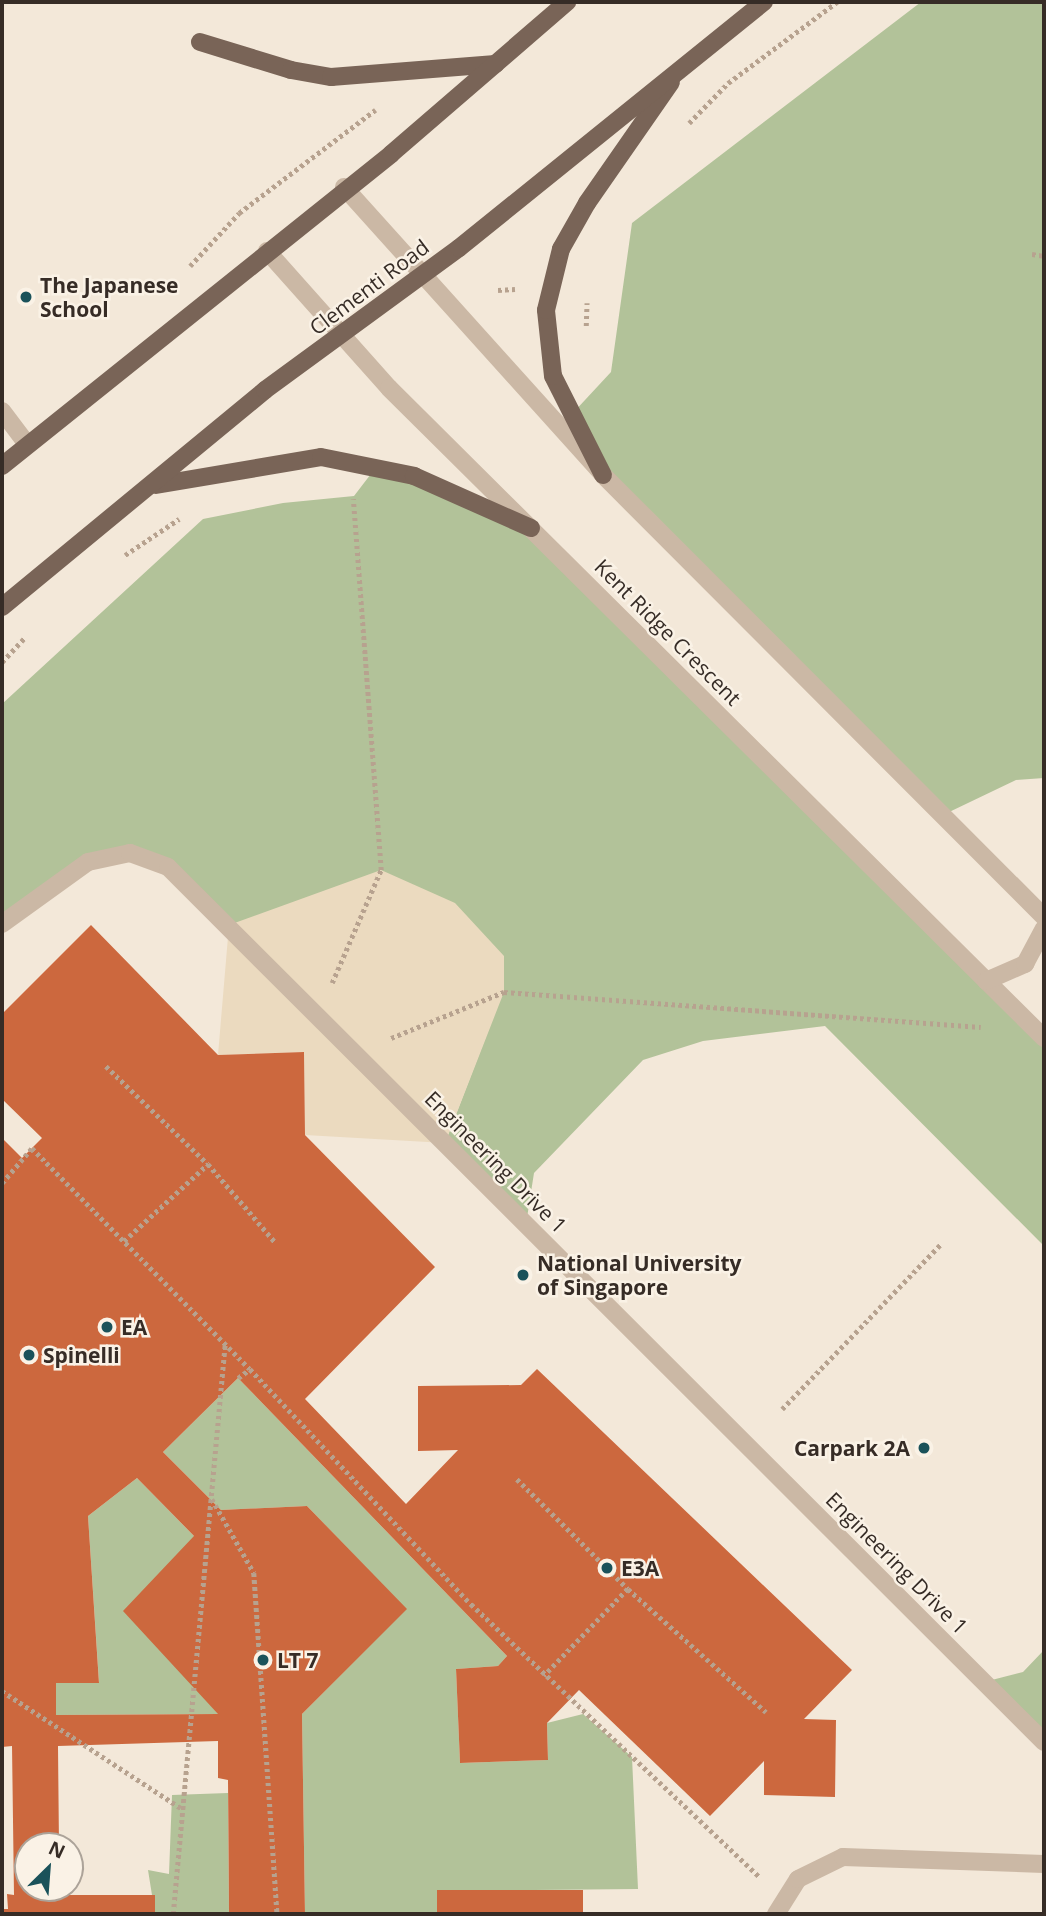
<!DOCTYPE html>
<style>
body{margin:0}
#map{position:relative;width:1046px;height:1916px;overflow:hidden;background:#f3e8d9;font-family:"Open Sans",sans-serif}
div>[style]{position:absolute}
.green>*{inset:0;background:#b2c299}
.plaza>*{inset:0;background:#ebdabf}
.building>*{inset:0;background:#cc683e;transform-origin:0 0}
.path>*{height:4.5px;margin-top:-2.25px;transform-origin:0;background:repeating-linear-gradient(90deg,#b7a28f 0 3.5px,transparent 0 7px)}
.minor>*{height:18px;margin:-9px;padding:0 9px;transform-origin:9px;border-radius:9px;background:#cbb8a5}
.major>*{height:18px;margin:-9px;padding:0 9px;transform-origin:9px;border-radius:9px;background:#796457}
.dots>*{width:19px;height:19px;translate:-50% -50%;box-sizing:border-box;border:4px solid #faf2e6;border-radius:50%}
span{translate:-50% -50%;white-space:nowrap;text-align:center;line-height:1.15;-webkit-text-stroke:5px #faf2e6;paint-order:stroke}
.poi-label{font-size:21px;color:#362c26;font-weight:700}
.left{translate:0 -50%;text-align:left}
.right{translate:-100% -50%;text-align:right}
.street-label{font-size:21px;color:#362c26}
.frame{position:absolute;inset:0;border:4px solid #362c26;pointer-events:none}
.north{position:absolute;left:14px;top:1832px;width:70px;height:70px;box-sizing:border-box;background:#faf2e6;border:2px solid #aca399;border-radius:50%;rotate:25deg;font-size:19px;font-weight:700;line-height:28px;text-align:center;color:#362c26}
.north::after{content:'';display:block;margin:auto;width:24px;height:32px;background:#1a525a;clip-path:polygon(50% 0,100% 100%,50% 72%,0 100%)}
</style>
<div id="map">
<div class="green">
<div style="clip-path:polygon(921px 2px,1044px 2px,1044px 778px,1016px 780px,945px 814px,603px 475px,572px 414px,611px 372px,632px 223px)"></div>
<div style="clip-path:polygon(377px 466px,531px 528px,1044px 1038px,1044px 1246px,825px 1026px,703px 1041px,643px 1060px,534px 1173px,526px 1224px,445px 1143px,503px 992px,229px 925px,168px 867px,130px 853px,88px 862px,2px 924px,2px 704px,203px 519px,283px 503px,354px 496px)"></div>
<div style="clip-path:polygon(238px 1378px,507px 1656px,498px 1666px,456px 1669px,460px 1763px,548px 1760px,547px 1723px,583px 1714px,632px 1757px,638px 1889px,438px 1891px,438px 1914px,305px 1914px,302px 1714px,406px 1609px,307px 1506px,221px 1510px,163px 1452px)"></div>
<div style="clip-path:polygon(137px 1478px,194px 1536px,218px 1714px,56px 1715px,56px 1683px,99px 1682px,88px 1516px)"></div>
<div style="clip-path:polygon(1044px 1650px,1044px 1742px,984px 1682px,1023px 1672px)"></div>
<div style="clip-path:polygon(228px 1793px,229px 1914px,155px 1914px,148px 1870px,169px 1874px,172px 1795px)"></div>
</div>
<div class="plaza">
<div style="clip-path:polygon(381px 870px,455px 903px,504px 956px,504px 992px,445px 1143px,305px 1135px,304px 1052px,218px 1055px,229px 925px)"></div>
</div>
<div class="building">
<div style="clip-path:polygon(evenodd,91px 925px,218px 1055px,304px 1052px,305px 1135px,435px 1267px,305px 1399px,406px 1504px,458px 1450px,418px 1451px,418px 1386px,521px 1385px,537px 1369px,852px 1670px,804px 1719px,836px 1720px,835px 1797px,764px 1795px,764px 1761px,710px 1816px,579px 1690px,547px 1723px,548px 1760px,460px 1763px,456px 1669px,498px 1666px,507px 1656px,238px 1378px,163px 1452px,221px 1510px,307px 1506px,407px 1609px,302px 1714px,305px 1914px,229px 1914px,228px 1780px,218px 1778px,218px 1741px,58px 1746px,59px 1846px,28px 1846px,28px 1888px,59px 1888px,59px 1895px,155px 1895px,155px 1914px,2px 1914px,2px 1909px,8px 1909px,7px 1894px,14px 1895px,12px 1746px,2px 1747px,2px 1138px,22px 1158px,42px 1138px,2px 1099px,2px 1014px,91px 925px,137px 1478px,194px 1536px,123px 1611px,218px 1714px,56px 1715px,56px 1683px,99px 1683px,88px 1516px,137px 1478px)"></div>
<div style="left:583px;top:1890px;width:24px;height:146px;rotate:90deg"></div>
</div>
<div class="path">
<div style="left:689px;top:123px;width:56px;rotate:-45.7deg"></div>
<div style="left:728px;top:83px;width:136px;rotate:-36.6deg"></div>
<div style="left:1032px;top:254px;width:12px;rotate:9deg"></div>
<div style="left:190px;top:266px;width:72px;rotate:-47.2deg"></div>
<div style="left:239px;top:213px;width:171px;rotate:-37.1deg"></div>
<div style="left:498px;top:290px;width:17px;rotate:-3deg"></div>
<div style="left:586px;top:326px;width:23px;rotate:-88deg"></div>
<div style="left:125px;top:555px;width:65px;rotate:-33.7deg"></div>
<div style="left:2px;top:662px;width:33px;rotate:-47deg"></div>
<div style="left:332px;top:983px;width:123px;rotate:-66.6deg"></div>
<div style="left:381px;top:870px;width:372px;rotate:-94.3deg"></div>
<div style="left:391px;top:1038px;width:122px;rotate:-22.2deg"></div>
<div style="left:504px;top:992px;width:478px;rotate:4.2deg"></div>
<div style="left:106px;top:1066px;width:141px;rotate:43.9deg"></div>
<div style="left:2px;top:1183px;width:46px;rotate:-49.4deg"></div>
<div style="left:32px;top:1148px;width:310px;rotate:45.4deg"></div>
<div style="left:124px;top:1241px;width:114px;rotate:-42.5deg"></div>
<div style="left:208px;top:1164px;width:104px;rotate:49.3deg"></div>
<div style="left:238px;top:1378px;width:15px;rotate:-37deg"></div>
<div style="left:250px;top:1369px;width:323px;rotate:46.8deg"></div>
<div style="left:471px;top:1604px;width:396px;rotate:43.4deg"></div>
<div style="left:782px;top:1409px;width:229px;rotate:-46.1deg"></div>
<div style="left:517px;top:1479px;width:156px;rotate:44.7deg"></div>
<div style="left:628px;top:1589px;width:121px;rotate:134deg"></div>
<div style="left:212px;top:1499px;width:85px;rotate:60.4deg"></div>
<div style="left:254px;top:1573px;width:342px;rotate:86.1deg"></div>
<div style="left:628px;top:1589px;width:185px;rotate:41.7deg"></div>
<div style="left:2px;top:1691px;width:215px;rotate:33.2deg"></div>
<div style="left:173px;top:1914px;width:572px;rotate:-84.79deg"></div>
</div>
<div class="minor">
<div style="left:344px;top:187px;width:387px;rotate:48deg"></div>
<div style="left:603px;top:475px;width:624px;rotate:45.06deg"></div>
<div style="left:267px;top:251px;width:183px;rotate:48.3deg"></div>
<div style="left:389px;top:388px;width:923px;rotate:44.78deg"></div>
<div style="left:2px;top:411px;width:41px;rotate:52.9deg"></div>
<div style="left:2px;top:924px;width:106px;rotate:-35.8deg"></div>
<div style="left:88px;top:862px;width:43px;rotate:-12.1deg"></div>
<div style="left:130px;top:853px;width:40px;rotate:20.2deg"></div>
<div style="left:168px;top:867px;width:1238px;rotate:44.97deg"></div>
<div style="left:986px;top:981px;width:43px;rotate:-23.6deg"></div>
<div style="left:1025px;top:964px;width:40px;rotate:-62deg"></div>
<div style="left:776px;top:1914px;width:41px;rotate:-57.8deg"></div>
<div style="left:798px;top:1879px;width:50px;rotate:-26.1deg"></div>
<div style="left:843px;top:1857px;width:201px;rotate:2deg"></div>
</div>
<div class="major">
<div style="left:200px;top:42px;width:95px;rotate:17.1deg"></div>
<div style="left:291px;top:70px;width:41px;rotate:9.9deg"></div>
<div style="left:331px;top:77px;width:165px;rotate:-4.5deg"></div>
<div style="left:2px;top:466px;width:499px;rotate:-38.7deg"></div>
<div style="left:391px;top:154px;width:233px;rotate:-40.8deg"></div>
<div style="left:603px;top:475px;width:111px;rotate:-116.8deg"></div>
<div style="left:553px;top:376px;width:66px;rotate:-96.1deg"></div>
<div style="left:546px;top:310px;width:63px;rotate:-76.2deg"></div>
<div style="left:561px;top:249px;width:53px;rotate:-60.5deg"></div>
<div style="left:587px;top:203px;width:147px;rotate:-55.2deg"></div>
<div style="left:156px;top:485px;width:167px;rotate:-9.6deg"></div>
<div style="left:321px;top:457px;width:95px;rotate:11.5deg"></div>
<div style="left:414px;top:476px;width:128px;rotate:24deg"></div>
<div style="left:2px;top:607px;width:341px;rotate:-39.5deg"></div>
<div style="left:265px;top:390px;width:240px;rotate:-36.2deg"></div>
<div style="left:459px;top:248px;width:392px;rotate:-38.9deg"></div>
</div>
<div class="dots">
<div style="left:26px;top:297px;background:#1a525a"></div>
<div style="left:523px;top:1275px;background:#1a525a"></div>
<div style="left:107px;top:1327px;background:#1a525a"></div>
<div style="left:29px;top:1355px;background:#1a525a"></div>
<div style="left:924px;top:1448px;background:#1a525a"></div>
<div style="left:607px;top:1568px;background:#1a525a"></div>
<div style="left:263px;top:1660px;background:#1a525a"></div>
</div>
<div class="poi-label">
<span class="left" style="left:40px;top:297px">The Japanese<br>School</span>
<span class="left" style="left:537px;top:1275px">National University<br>of Singapore</span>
<span class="left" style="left:121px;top:1327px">EA</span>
<span class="left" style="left:43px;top:1355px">Spinelli</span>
<span class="right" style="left:910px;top:1448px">Carpark 2A</span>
<span class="left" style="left:621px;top:1568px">E3A</span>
<span class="left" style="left:277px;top:1660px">LT 7</span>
</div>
<div class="street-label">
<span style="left:369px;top:287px;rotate:-37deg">Clementi Road</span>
<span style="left:668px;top:632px;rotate:45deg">Kent Ridge Crescent</span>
<span style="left:496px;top:1162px;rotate:45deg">Engineering Drive 1</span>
<span style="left:897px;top:1563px;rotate:45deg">Engineering Drive 1</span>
</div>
<div class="frame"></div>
<div class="north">N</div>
</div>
